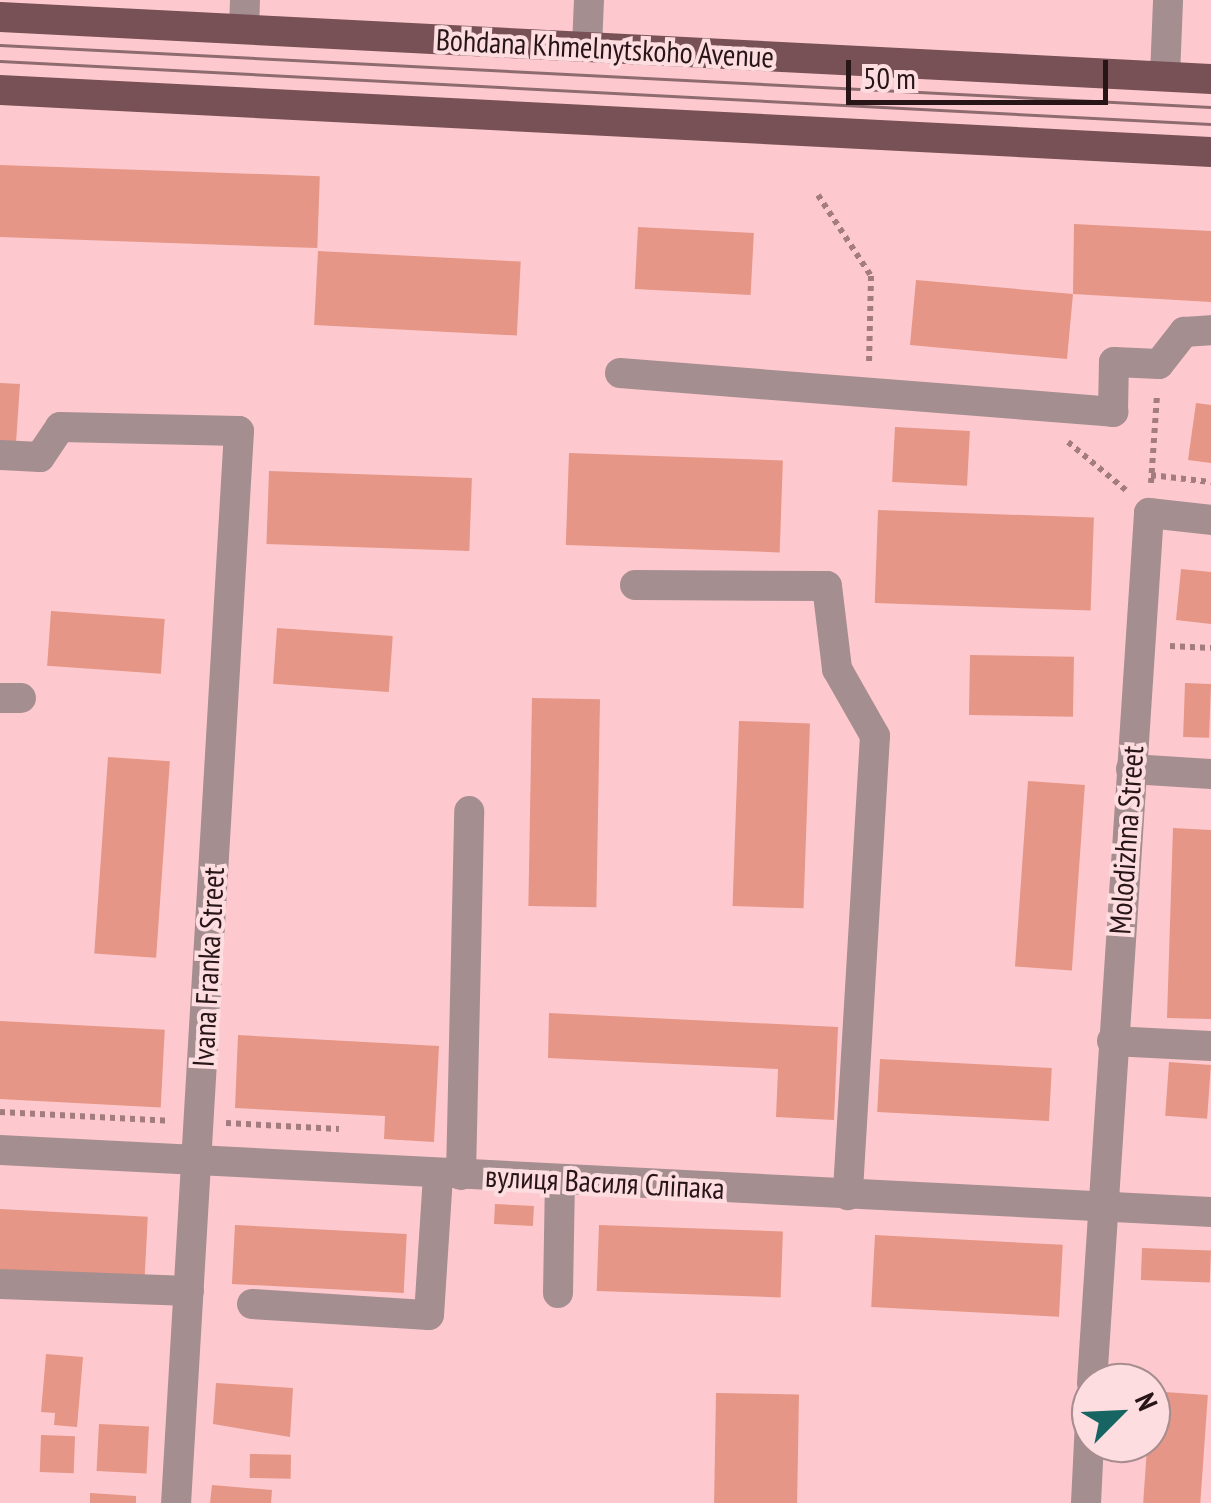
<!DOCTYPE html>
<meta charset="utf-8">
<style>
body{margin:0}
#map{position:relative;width:1211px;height:1503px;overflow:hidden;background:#fec9ce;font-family:"PT Sans Narrow",sans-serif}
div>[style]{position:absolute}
.building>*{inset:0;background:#e59686;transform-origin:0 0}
.path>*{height:6px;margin-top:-3px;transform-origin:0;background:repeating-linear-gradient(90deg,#a37c80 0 5px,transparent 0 10px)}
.minor>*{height:30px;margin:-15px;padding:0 15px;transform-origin:15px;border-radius:15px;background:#a58e90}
.major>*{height:30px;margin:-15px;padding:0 15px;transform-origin:15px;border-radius:15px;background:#775155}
.tram>*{height:2.5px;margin:-1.25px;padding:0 1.25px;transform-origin:1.25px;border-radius:1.25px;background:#8e6b6f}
span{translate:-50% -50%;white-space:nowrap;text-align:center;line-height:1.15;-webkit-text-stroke:8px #fddde0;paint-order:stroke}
.street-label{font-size:30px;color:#281518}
.north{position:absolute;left:1071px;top:1363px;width:100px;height:100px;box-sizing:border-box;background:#fddde0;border:2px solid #a88d90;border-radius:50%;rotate:66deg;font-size:28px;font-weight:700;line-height:40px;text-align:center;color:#281518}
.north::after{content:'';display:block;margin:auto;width:35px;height:45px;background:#176562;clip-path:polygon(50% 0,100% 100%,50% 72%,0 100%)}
.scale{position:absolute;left:846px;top:60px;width:262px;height:45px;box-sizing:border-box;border:5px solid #281518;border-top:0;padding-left:12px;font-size:30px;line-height:35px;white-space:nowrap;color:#281518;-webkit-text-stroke:8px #fddde0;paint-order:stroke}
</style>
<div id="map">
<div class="building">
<div style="left:0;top:165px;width:320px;height:72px;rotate:2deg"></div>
<div style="clip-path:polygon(1074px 224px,1211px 231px,1211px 302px,1073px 294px,1067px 359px,910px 345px,916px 280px,1073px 294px)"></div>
<div style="left:638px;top:227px;width:116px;height:62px;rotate:3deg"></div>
<div style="left:318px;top:251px;width:203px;height:74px;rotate:3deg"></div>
<div style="clip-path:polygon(0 383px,20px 384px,16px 443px,0 442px)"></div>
<div style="clip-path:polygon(1196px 403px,1211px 405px,1211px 463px,1188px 460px)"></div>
<div style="left:895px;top:427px;width:75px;height:55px;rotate:3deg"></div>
<div style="left:569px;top:453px;width:214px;height:92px;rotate:2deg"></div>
<div style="left:269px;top:471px;width:203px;height:73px;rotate:2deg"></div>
<div style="left:878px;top:510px;width:216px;height:93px;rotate:2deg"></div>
<div style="clip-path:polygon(1181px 569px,1211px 572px,1211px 624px,1176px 620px)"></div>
<div style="left:51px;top:611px;width:114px;height:55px;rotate:4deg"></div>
<div style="left:277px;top:628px;width:116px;height:56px;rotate:4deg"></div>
<div style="left:970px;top:655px;width:104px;height:60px;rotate:1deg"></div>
<div style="left:1185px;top:683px;width:26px;height:54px;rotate:2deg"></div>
<div style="left:532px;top:698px;width:68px;height:208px;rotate:1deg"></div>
<div style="left:739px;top:721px;width:71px;height:185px;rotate:2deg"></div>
<div style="left:108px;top:757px;width:62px;height:197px;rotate:4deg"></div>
<div style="left:1028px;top:781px;width:57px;height:186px;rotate:4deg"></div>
<div style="clip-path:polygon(1173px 828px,1211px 830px,1211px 1019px,1167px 1018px)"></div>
<div style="clip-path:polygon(549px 1013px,838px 1027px,834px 1120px,776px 1117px,778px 1069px,548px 1058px)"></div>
<div style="left:0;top:1021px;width:165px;height:78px;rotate:3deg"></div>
<div style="clip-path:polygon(238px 1035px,439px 1046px,434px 1142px,384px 1139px,385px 1116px,235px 1108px)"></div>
<div style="left:880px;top:1059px;width:172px;height:53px;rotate:3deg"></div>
<div style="left:1169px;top:1062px;width:42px;height:54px;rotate:4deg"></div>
<div style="left:495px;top:1204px;width:39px;height:20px;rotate:3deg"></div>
<div style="left:0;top:1209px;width:148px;height:66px;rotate:3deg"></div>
<div style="left:235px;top:1225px;width:172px;height:59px;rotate:3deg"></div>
<div style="left:599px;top:1225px;width:184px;height:66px;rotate:2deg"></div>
<div style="left:875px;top:1235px;width:188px;height:72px;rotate:3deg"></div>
<div style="left:1142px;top:1248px;width:69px;height:32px;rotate:2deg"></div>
<div style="clip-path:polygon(46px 1354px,83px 1357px,77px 1427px,54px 1425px,55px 1413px,41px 1412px)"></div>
<div style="clip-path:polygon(216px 1383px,293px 1388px,290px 1437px,213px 1424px)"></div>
<div style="left:1151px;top:1391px;width:57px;height:112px;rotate:4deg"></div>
<div style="left:716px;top:1393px;width:83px;height:110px;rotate:1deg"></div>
<div style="left:99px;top:1424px;width:50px;height:47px;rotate:3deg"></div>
<div style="left:41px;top:1435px;width:34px;height:37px;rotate:2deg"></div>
<div style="left:250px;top:1454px;width:41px;height:24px;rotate:1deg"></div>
<div style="clip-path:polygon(212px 1485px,272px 1490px,271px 1503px,210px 1503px)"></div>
<div style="clip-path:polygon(90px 1493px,136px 1496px,136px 1503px,90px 1503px)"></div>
</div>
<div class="path">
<div style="left:818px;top:195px;width:97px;rotate:56.8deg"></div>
<div style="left:871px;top:276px;width:87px;rotate:91.3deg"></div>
<div style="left:1068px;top:442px;width:77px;rotate:39.7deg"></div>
<div style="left:1151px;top:475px;width:60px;rotate:6.7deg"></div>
<div style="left:1151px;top:483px;width:88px;rotate:-86.1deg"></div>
<div style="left:1170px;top:646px;width:41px;rotate:2.8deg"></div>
<div style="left:0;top:1112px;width:169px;rotate:3deg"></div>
<div style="left:226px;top:1123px;width:113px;rotate:3deg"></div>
</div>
<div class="minor">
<div style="left:244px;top:29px;width:29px;rotate:-88deg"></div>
<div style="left:587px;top:47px;width:47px;rotate:-87.6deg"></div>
<div style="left:1165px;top:76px;width:76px;rotate:-87.7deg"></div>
<div style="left:620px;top:373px;width:495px;rotate:4.5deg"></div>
<div style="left:1113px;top:412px;width:50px;rotate:-88.9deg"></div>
<div style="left:1114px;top:362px;width:45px;rotate:2.5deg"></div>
<div style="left:1159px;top:364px;width:41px;rotate:-52deg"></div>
<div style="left:1184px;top:332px;width:27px;rotate:-4deg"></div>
<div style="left:0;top:455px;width:40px;rotate:2.9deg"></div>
<div style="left:40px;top:457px;width:36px;rotate:-56deg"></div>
<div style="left:60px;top:427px;width:179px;rotate:1.3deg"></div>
<div style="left:239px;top:431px;width:1074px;rotate:93.36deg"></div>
<div style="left:635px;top:585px;width:192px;rotate:0.3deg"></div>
<div style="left:827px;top:586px;width:84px;rotate:83.1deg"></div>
<div style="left:837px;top:669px;width:77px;rotate:60.4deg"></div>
<div style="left:875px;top:736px;width:460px;rotate:93.4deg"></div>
<div style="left:0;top:698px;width:21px"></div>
<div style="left:1131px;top:769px;width:80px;rotate:3.6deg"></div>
<div style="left:1112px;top:1041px;width:99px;rotate:2.9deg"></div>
<div style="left:0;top:1150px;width:1213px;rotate:2.93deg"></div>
<div style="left:461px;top:1175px;width:364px;rotate:-88.7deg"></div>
<div style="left:0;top:1284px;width:189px;rotate:2.1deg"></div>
<div style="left:558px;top:1293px;width:113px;rotate:-89deg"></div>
<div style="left:252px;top:1304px;width:177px;rotate:3.6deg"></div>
<div style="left:429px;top:1315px;width:141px;rotate:-86.3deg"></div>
<div style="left:1092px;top:1383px;width:872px;rotate:-86.25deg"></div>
<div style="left:1149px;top:513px;width:62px;rotate:6.4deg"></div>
<div style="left:1086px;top:1503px;width:104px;rotate:-87.2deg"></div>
</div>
<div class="major">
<div style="left:0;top:17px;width:1213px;rotate:2.93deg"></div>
<div style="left:0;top:90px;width:1213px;rotate:2.93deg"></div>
</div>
<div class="tram">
<div style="left:0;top:45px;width:1213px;rotate:2.93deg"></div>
<div style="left:0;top:61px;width:1213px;rotate:2.98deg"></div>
</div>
<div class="street-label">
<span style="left:605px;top:48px;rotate:3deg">Bohdana Khmelnytskoho Avenue</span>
<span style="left:1126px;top:840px;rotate:-86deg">Molodizhna Street</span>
<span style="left:208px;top:967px;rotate:-87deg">Ivana Franka Street</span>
<span style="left:605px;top:1182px;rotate:3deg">вулиця Василя Сліпака</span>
</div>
<div class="north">N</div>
<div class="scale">50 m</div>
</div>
